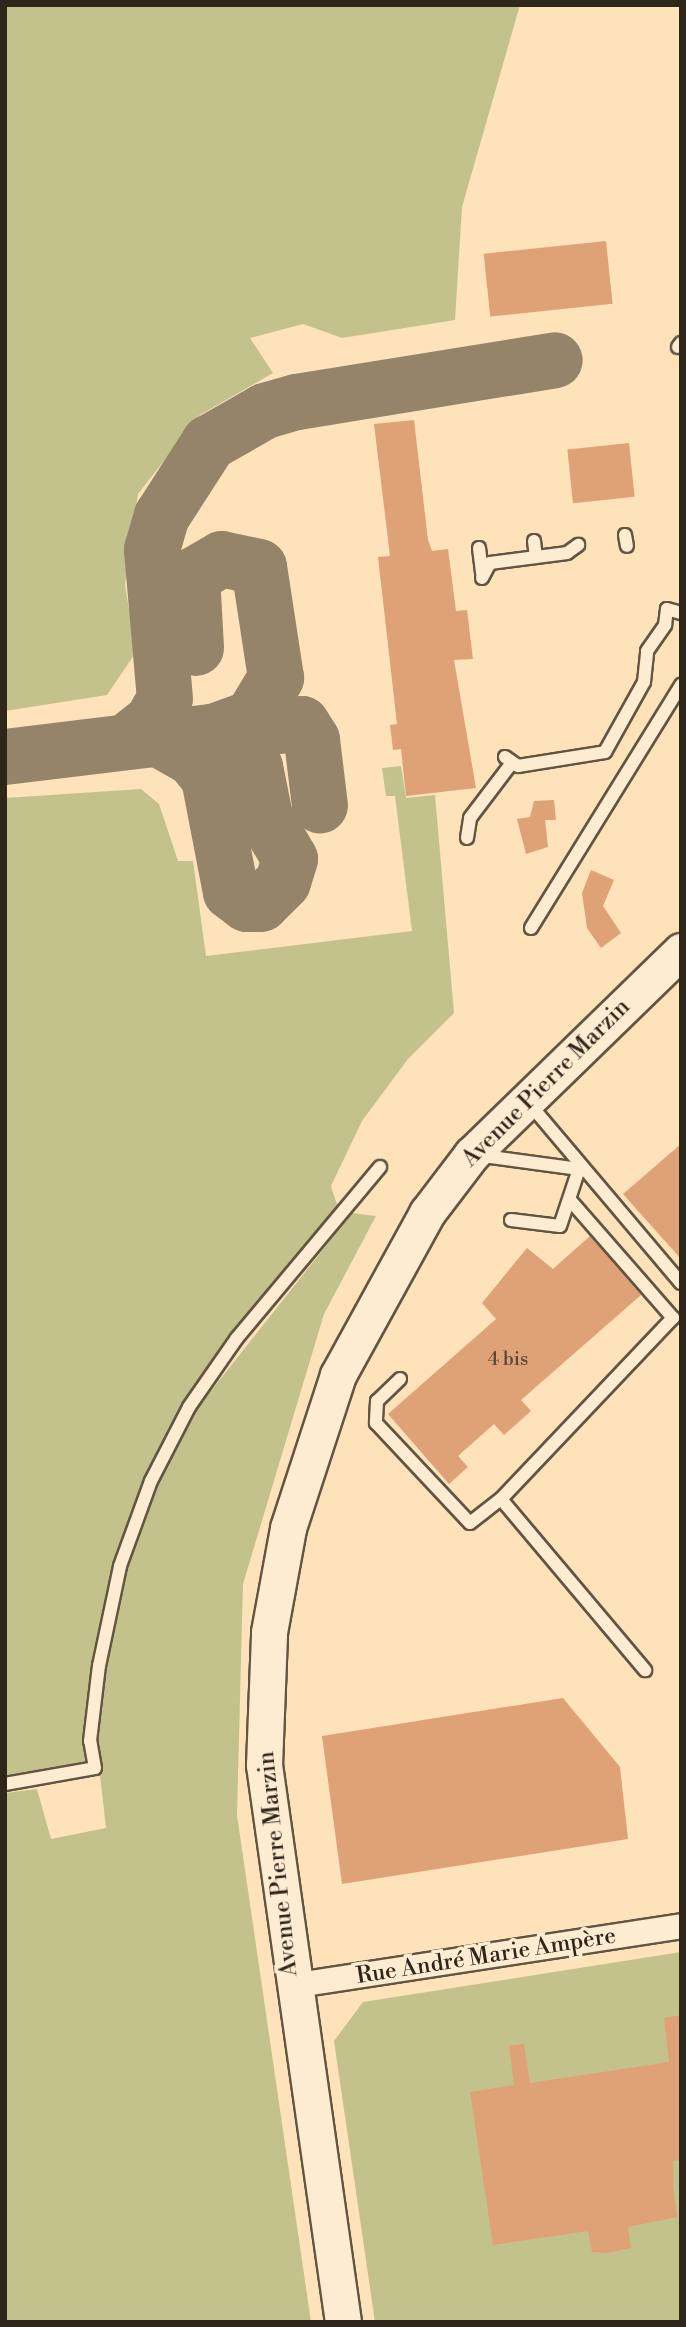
<!DOCTYPE html>
<meta charset="utf-8">
<style>
body{margin:0}
#map{position:relative;width:686px;height:2327px;overflow:hidden;background:#fde2ba;font-family:"Libre Bodoni",serif}
div>[style]{position:absolute}
.green>*{inset:0;background:#c4c28c}
.taxiway>*{height:56px;margin:-28px;padding:0 28px;transform-origin:28px;border-radius:28px;background:#96846a}
.building>*{inset:0;background:#dfa276;transform-origin:0 0}
.roads{filter:drop-shadow(2px 0 #625542) drop-shadow(-2px 0 #625542) drop-shadow(0 2px #625542) drop-shadow(0 -2px #625542)}
.service>*{height:12px;margin:-6px;padding:0 6px;transform-origin:6px;border-radius:6px;background:#feecd2}
.minor>*{height:24px;margin:-12px;padding:0 12px;transform-origin:12px;border-radius:12px;background:#feecd2}
.secondary>*{height:35px;margin:-17.5px;padding:0 17.5px;transform-origin:17.5px;border-radius:17.5px;background:#feecd2}
span{translate:-50% -50%;white-space:nowrap;text-align:center;line-height:1.15;-webkit-text-stroke:7px #feecd2;paint-order:stroke}
.number-label{font-size:19px;color:#5b4531}
.number-label span{-webkit-text-stroke-width:0}
.street-label{font-size:23px;color:#2f261a}
.frame{position:absolute;inset:0;border:7px solid #2f261a;pointer-events:none}
</style>
<div id="map">
<div class="green">
<div style="clip-path:polygon(5px 5px,520px 5px,462px 207px,455px 320px,342px 338px,303px 324px,250px 338px,273px 373px,200px 415px,138px 494px,125px 585px,136px 652px,107px 695px,5px 711px)"></div>
<div style="clip-path:polygon(401px 766px,406px 798px,435px 795px,454px 1013px,408px 1059px,362px 1121px,331px 1186px,339px 1211px,188px 1400px,142px 1490px,103px 1614px,87px 1766px,5px 1778px,5px 798px,141px 789px,159px 804px,178px 861px,193px 861px,206px 956px,412px 931px,395px 796px,386px 796px,382px 768px)"></div>
<div style="clip-path:polygon(352px 1213px,376px 1216px,324px 1314px,243px 1584px,237px 1815px,311px 2322px,5px 2322px,5px 1793px,37px 1789px,51px 1839px,106px 1828px,95px 1731px,111px 1622px,142px 1518px,187px 1421px)"></div>
<div style="clip-path:polygon(681px 1952px,681px 2322px,375px 2322px,334px 2041px,363px 2002px)"></div>
</div>
<div class="taxiway">
<div style="left:222px;top:731px;width:80px;rotate:-5deg"></div>
<div style="left:302px;top:724px;width:19px;rotate:58deg"></div>
<div style="left:312px;top:740px;width:66px;rotate:83.1deg"></div>
<div style="left:157px;top:738px;width:43px;rotate:29.6deg"></div>
<div style="left:194px;top:759px;width:24px;rotate:52deg"></div>
<div style="left:209px;top:778px;width:116px;rotate:79.1deg"></div>
<div style="left:231px;top:892px;width:20px;rotate:37deg"></div>
<div style="left:247px;top:904px;width:14px"></div>
<div style="left:261px;top:904px;width:31px;rotate:-45deg"></div>
<div style="left:283px;top:882px;width:24px;rotate:-73deg"></div>
<div style="left:290px;top:859px;width:49px;rotate:-120.8deg"></div>
<div style="left:265px;top:817px;width:51px;rotate:-101.3deg"></div>
<div style="left:255px;top:767px;width:17px;rotate:-121deg"></div>
<div style="left:246px;top:752px;width:39px;rotate:-149deg"></div>
<div style="left:126px;top:742px;width:33px;rotate:-38deg"></div>
<div style="left:152px;top:722px;width:26px;rotate:-61deg"></div>
<div style="left:165px;top:699px;width:150px;rotate:-95deg"></div>
<div style="left:152px;top:550px;width:35px;rotate:-74deg"></div>
<div style="left:162px;top:516px;width:87px;rotate:-57.2deg"></div>
<div style="left:209px;top:443px;width:64px;rotate:-29.7deg"></div>
<div style="left:265px;top:411px;width:33px;rotate:-16deg"></div>
<div style="left:297px;top:402px;width:261px;rotate:-9.2deg"></div>
<div style="left:5px;top:757px;width:209px;rotate:-6.9deg"></div>
<div style="left:213px;top:732px;width:41px;rotate:-19.7deg"></div>
<div style="left:252px;top:718px;width:47px;rotate:-59deg"></div>
<div style="left:276px;top:678px;width:112px;rotate:-98.7deg"></div>
<div style="left:259px;top:567px;width:38px;rotate:-168deg"></div>
<div style="left:222px;top:559px;width:34px;rotate:150deg"></div>
<div style="left:192px;top:576px;width:72px;rotate:86.8deg"></div>
</div>
<div class="building">
<div style="left:606px;top:241px;width:63px;height:123px;rotate:84deg"></div>
<div style="clip-path:polygon(414px 420px,428px 540px,432px 551px,448px 549px,456px 611px,467px 610px,473px 659px,454px 660px,476px 788px,406px 796px,401px 749px,393px 750px,390px 725px,397px 724px,378px 557px,390px 556px,374px 424px)"></div>
<div style="left:629px;top:443px;width:54px;height:62px;rotate:84deg"></div>
<div style="clip-path:polygon(554px 800px,556px 820px,545px 820px,548px 847px,526px 854px,517px 819px,530px 817px,534px 801px)"></div>
<div style="clip-path:polygon(591px 870px,614px 880px,603px 906px,621px 933px,601px 948px,587px 928px,582px 893px)"></div>
<div style="clip-path:polygon(681px 1144px,681px 1259px,623px 1194px)"></div>
<div style="clip-path:polygon(590px 1236px,641px 1295px,521px 1400px,531px 1411px,504px 1435px,494px 1424px,458px 1456px,468px 1467px,449px 1484px,388px 1414px,496px 1319px,482px 1303px,527px 1248px,553px 1269px)"></div>
<div style="clip-path:polygon(563px 1698px,620px 1767px,628px 1839px,342px 1884px,322px 1736px)"></div>
<div style="clip-path:polygon(681px 2015px,681px 2160px,673px 2161px,673px 2186px,677px 2217px,628px 2227px,631px 2248px,606px 2253px,592px 2252px,588px 2231px,493px 2245px,470px 2092px,514px 2085px,509px 2046px,524px 2044px,530px 2083px,669px 2062px,664px 2018px)"></div>
</div>
<div class="roads">
<div class="service">
<div style="left:678px;top:347px;width:5px;rotate:-53deg"></div>
<div style="left:625px;top:535px;width:11px;rotate:80deg"></div>
<div style="left:534px;top:541px;width:16px;rotate:83deg"></div>
<div style="left:479px;top:548px;width:26px;rotate:83deg"></div>
<div style="left:482px;top:578px;width:17px;rotate:-62deg"></div>
<div style="left:490px;top:563px;width:78px;rotate:-7.4deg"></div>
<div style="left:567px;top:553px;width:14px;rotate:-36deg"></div>
<div style="left:505px;top:757px;width:16px;rotate:35deg"></div>
<div style="left:518px;top:766px;width:88px;rotate:-9.1deg"></div>
<div style="left:605px;top:752px;width:80px;rotate:-60.9deg"></div>
<div style="left:644px;top:682px;width:31px;rotate:-84deg"></div>
<div style="left:647px;top:651px;width:32px;rotate:-55deg"></div>
<div style="left:665px;top:625px;width:16px;rotate:-83deg"></div>
<div style="left:667px;top:609px;width:15px;rotate:16deg"></div>
<div style="left:467px;top:838px;width:20px;rotate:-81deg"></div>
<div style="left:470px;top:818px;width:68px;rotate:-52.8deg"></div>
<div style="left:531px;top:928px;width:286px;rotate:-58.3deg"></div>
<div style="left:528px;top:1102px;width:237px;rotate:49.8deg"></div>
<div style="left:476px;top:1155px;width:104px;rotate:7.7deg"></div>
<div style="left:511px;top:1220px;width:49px;rotate:7deg"></div>
<div style="left:560px;top:1226px;width:60px;rotate:-71.6deg"></div>
<div style="left:400px;top:1379px;width:32px;rotate:136deg"></div>
<div style="left:377px;top:1401px;width:22px;rotate:93deg"></div>
<div style="left:376px;top:1423px;width:137px;rotate:46.8deg"></div>
<div style="left:470px;top:1523px;width:39px;rotate:-38deg"></div>
<div style="left:501px;top:1499px;width:224px;rotate:49.9deg"></div>
<div style="left:501px;top:1499px;width:250px;rotate:-46.5deg"></div>
<div style="left:673px;top:1318px;width:155px;rotate:-131.1deg"></div>
<div style="left:5px;top:1784px;width:91px;rotate:-10.1deg"></div>
<div style="left:95px;top:1768px;width:27px;rotate:-100deg"></div>
<div style="left:90px;top:1741px;width:76px;rotate:-83.2deg"></div>
<div style="left:99px;top:1666px;width:102px;rotate:-78.1deg"></div>
<div style="left:120px;top:1566px;width:90px;rotate:-70deg"></div>
<div style="left:151px;top:1481px;width:83px;rotate:-62.8deg"></div>
<div style="left:189px;top:1407px;width:84px;rotate:-55.2deg"></div>
<div style="left:237px;top:1338px;width:223px;rotate:-50.1deg"></div>
</div>
<div class="minor">
<div style="left:291px;top:1986px;width:395px;rotate:-8.7deg"></div>
</div>
<div class="secondary">
<div style="left:343px;top:2322px;width:563px;rotate:-98.07deg"></div>
<div style="left:264px;top:1765px;width:133px;rotate:-87.8deg"></div>
<div style="left:269px;top:1632px;width:106px;rotate:-79.6deg"></div>
<div style="left:288px;top:1528px;width:161px;rotate:-71.9deg"></div>
<div style="left:338px;top:1375px;width:185px;rotate:-61.2deg"></div>
<div style="left:427px;top:1213px;width:74px;rotate:-52.7deg"></div>
<div style="left:472px;top:1154px;width:291px;rotate:-44.2deg"></div>
</div>
</div>
<div class="number-label">
<span style="left:508px;top:1360px">4 bis</span>
</div>
<div class="street-label">
<span style="left:546px;top:1083px;rotate:-45deg">Avenue Pierre Marzin</span>
<span style="left:278px;top:1864px;rotate:-96deg">Avenue Pierre Marzin</span>
<span style="left:486px;top:1956px;rotate:-9deg">Rue André Marie Ampère</span>
</div>
<div class="frame"></div>
</div>
